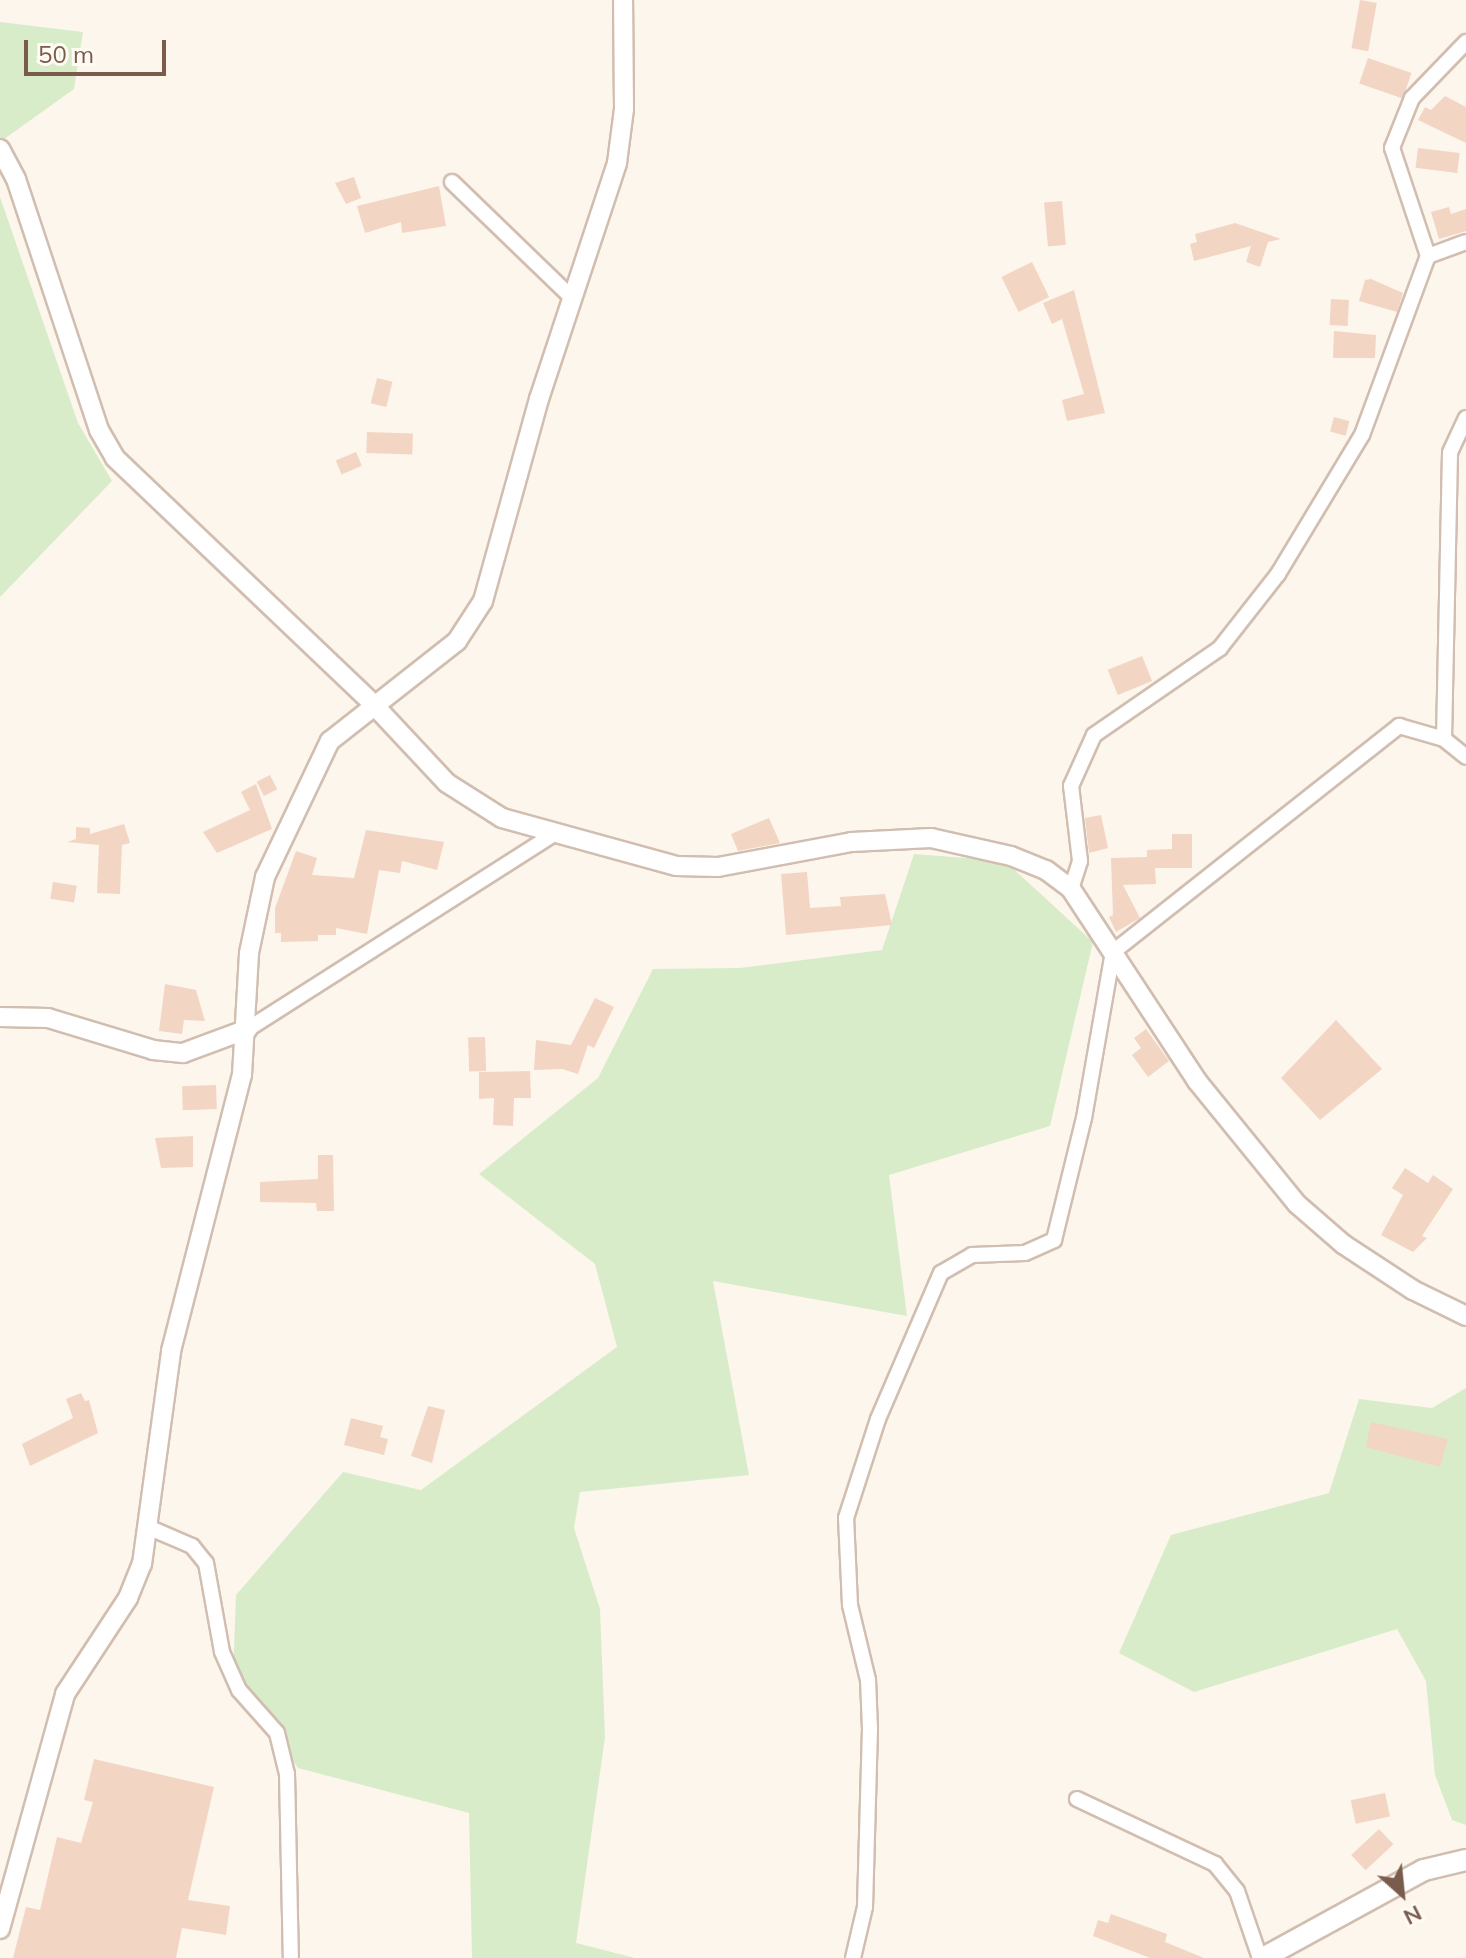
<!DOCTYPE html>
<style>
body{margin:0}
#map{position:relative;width:1466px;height:1958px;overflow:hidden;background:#fdf6ec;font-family:Mulish,sans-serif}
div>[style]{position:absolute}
.green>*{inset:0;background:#d8ecc9}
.building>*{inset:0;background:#f3d5c3;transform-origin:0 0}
.roads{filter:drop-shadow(2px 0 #d1beb0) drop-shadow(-2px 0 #d1beb0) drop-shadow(0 2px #d1beb0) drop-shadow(0 -2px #d1beb0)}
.minor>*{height:14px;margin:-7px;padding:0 7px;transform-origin:7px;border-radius:7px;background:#fff}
.tertiary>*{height:18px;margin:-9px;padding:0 9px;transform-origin:9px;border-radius:9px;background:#fff}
.secondary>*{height:20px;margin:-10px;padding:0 10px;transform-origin:10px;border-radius:10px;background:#fff}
span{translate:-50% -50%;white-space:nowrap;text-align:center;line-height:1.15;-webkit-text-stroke:6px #fffaf3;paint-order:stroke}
.north{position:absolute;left:1362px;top:1854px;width:80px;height:80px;-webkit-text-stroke:6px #fffaf3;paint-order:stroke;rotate:153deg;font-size:22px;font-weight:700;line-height:32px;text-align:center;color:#7a5c4d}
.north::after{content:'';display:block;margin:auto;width:28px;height:36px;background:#7a5c4d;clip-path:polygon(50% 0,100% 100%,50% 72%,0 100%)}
.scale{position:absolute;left:24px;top:40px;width:142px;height:36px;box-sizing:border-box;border:4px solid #7a5c4d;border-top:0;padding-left:10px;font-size:24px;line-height:28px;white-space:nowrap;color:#7a5c4d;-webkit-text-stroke:6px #fffaf3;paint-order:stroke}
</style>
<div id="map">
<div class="green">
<div style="clip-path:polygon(0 22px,83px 32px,74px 89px,0 142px)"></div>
<div style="clip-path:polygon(0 197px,78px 423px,112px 481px,0 597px)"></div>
<div style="clip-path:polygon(914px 854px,1005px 861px,1093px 942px,1050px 1126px,889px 1175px,907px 1316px,713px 1281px,749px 1475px,580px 1492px,574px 1528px,600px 1609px,605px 1737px,576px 1943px,635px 1958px,472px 1958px,469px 1813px,298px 1768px,233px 1677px,236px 1595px,343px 1472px,421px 1490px,617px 1347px,595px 1264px,479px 1174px,598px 1078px,653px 969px,740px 968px,882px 950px)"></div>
<div style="clip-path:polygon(1466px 1388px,1466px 1825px,1452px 1820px,1435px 1775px,1426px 1681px,1397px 1629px,1194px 1692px,1119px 1653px,1171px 1535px,1329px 1493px,1359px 1399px,1432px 1408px)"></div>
</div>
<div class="building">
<div style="left:1360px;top:0;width:17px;height:49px;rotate:10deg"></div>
<div style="left:1368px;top:58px;width:46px;height:27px;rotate:19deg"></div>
<div style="clip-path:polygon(1445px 96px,1466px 107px,1466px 143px,1418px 120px,1425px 107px,1431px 110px)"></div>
<div style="left:1418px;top:148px;width:42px;height:20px;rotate:7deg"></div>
<div style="clip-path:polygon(354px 177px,361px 198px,346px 204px,335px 183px)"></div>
<div style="clip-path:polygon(439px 186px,446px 226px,402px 233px,401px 222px,365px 233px,357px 206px)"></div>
<div style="left:1062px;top:201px;width:44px;height:18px;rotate:85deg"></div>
<div style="clip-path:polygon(1449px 207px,1451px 214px,1466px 209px,1466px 231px,1439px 239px,1431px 212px)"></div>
<div style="clip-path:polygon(1235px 223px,1281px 239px,1268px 242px,1260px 267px,1246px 262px,1251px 246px,1194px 261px,1190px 244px,1197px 242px,1195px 234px)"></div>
<div style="left:1032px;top:262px;width:39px;height:34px;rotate:64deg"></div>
<div style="clip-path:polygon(1371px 279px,1403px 293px,1397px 312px,1359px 301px,1365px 280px)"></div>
<div style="clip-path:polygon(1074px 290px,1105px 413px,1067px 421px,1062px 400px,1084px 394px,1062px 319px,1052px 324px,1043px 303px)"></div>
<div style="left:1331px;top:299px;width:18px;height:26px;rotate:3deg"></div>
<div style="clip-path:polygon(1334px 331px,1376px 335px,1375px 358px,1333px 358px)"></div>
<div style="left:377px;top:378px;width:16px;height:26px;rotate:14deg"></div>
<div style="left:1334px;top:417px;width:16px;height:15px;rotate:15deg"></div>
<div style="left:367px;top:432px;width:46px;height:21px;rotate:2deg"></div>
<div style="left:356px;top:452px;width:15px;height:22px;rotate:67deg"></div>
<div style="left:1142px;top:656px;width:27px;height:37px;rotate:68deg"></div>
<div style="left:270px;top:775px;width:16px;height:15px;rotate:63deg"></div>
<div style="clip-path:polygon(256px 784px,272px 829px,217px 853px,203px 832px,250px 810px,241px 792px)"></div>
<div style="clip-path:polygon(1101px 815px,1108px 848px,1089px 853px,1085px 818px)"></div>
<div style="clip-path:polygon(769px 818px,780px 843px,738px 851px,731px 834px)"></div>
<div style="clip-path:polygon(124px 824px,130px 843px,122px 845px,120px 894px,97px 893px,99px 845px,67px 842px,76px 839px,76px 827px,90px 828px,90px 834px)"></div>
<div style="clip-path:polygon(366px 830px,444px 842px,437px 870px,402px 861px,400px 873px,379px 870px,367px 934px,336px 928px,336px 935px,318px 935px,318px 941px,281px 942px,281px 933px,275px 933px,275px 908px,296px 851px,317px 858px,312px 875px,354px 878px)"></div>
<div style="clip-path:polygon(1172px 834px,1192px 834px,1192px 868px,1155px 868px,1156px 884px,1123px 885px,1140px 918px,1116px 932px,1109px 917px,1113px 915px,1111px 858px,1147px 857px,1147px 850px,1172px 849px)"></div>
<div style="clip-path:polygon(807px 872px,810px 908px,841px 906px,840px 897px,885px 894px,892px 925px,786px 935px,781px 874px)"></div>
<div style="left:53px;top:882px;width:24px;height:17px;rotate:9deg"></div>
<div style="clip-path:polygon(165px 984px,196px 990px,205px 1021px,184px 1020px,182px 1034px,159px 1031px)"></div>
<div style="clip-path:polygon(595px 998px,614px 1007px,594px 1048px,588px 1045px,578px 1074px,562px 1069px,534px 1070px,536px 1040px,571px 1045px)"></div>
<div style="clip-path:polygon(1336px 1020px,1382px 1069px,1320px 1120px,1281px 1078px)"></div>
<div style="clip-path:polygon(1146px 1029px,1169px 1061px,1148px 1077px,1132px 1055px,1141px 1048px,1134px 1038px)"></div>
<div style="left:485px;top:1037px;width:34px;height:17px;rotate:88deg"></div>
<div style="clip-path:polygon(530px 1071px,531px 1098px,514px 1098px,513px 1126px,493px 1125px,494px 1098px,479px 1099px,479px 1072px)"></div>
<div style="left:216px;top:1085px;width:24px;height:34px;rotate:88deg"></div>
<div style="clip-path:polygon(193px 1136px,193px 1167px,161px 1168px,155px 1138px)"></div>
<div style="clip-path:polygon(318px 1155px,333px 1155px,334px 1211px,317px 1211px,316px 1203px,260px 1202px,260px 1182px,318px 1179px)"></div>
<div style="clip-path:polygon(1405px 1168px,1428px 1183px,1433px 1175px,1453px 1189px,1422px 1236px,1427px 1238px,1413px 1252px,1381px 1235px,1403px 1195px,1392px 1188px)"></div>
<div style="clip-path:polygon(81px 1393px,85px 1401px,89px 1400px,98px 1433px,30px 1466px,22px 1444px,73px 1418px,66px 1399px)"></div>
<div style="clip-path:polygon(428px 1406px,445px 1410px,432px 1463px,411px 1456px)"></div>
<div style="clip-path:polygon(351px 1418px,383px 1426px,380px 1437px,388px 1439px,384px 1455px,344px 1445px)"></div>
<div style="clip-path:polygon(1371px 1422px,1448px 1439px,1440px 1467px,1366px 1447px)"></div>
<div style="clip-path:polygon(94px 1759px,214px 1787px,188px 1900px,230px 1906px,226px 1935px,182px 1928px,176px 1958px,13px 1958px,26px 1907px,40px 1910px,57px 1837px,81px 1843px,93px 1802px,84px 1800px)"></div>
<div style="left:1385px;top:1793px;width:24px;height:35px;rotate:78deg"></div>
<div style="left:1379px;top:1829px;width:21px;height:38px;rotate:47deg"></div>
<div style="clip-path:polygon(1111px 1914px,1167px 1934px,1165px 1942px,1204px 1958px,1150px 1958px,1093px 1936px,1098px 1920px,1108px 1923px)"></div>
</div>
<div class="roads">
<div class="minor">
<div style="left:452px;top:182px;width:164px;rotate:44deg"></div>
<div style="left:1428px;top:256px;width:40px;rotate:-20.2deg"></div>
<div style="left:1466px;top:418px;width:38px;rotate:115deg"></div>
<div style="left:1450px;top:453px;width:286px;rotate:91.2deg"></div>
<div style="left:1444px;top:739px;width:28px;rotate:39deg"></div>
<div style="left:1071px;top:889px;width:29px;rotate:-72deg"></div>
<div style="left:1080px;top:861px;width:76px;rotate:-96.8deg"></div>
<div style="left:1071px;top:786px;width:56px;rotate:-65.7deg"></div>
<div style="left:1094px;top:735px;width:153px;rotate:-34.6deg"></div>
<div style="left:1220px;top:648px;width:94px;rotate:-51.9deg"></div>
<div style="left:1278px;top:574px;width:162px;rotate:-58.9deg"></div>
<div style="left:1362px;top:435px;width:191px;rotate:-69.8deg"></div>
<div style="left:1428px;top:256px;width:114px;rotate:-108.4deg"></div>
<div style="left:1392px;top:148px;width:54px;rotate:-68.2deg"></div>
<div style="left:1412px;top:98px;width:78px;rotate:-46deg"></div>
<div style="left:248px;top:1029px;width:363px;rotate:-32.5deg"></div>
<div style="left:150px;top:1528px;width:46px;rotate:23.2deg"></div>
<div style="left:192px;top:1546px;width:22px;rotate:51deg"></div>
<div style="left:206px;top:1563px;width:90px;rotate:79.8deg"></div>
<div style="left:222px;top:1652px;width:42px;rotate:65.9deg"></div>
<div style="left:239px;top:1690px;width:57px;rotate:48.5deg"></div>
<div style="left:277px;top:1733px;width:42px;rotate:76.3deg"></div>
<div style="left:287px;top:1774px;width:184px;rotate:88.8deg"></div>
<div style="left:1077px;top:1799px;width:153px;rotate:25.2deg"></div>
<div style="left:1215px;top:1864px;width:35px;rotate:51deg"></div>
<div style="left:1237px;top:1891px;width:71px;rotate:71.1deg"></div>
<div style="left:853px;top:1958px;width:52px;rotate:-76.8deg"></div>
<div style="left:865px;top:1907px;width:178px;rotate:-88.4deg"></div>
<div style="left:870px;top:1729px;width:49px;rotate:-92.3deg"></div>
<div style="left:868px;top:1680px;width:77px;rotate:-103.5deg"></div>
<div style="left:850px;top:1605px;width:87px;rotate:-92.6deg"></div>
<div style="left:846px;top:1518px;width:104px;rotate:-72.1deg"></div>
<div style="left:878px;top:1419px;width:159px;rotate:-66.7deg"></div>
<div style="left:941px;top:1273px;width:36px;rotate:-30deg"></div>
<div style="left:972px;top:1255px;width:53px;rotate:-2.2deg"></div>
<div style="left:1025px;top:1253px;width:32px;rotate:-24deg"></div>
<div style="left:1054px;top:1240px;width:126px;rotate:-76.2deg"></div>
<div style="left:1084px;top:1118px;width:169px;rotate:-80.1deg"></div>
<div style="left:1113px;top:952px;width:365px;rotate:-38.3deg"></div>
<div style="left:1399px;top:726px;width:47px;rotate:16.1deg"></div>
</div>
<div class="tertiary">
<div style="left:0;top:149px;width:34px;rotate:62deg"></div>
<div style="left:16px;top:179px;width:264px;rotate:71.7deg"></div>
<div style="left:99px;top:430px;width:32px;rotate:60deg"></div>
<div style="left:115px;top:458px;width:356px;rotate:43.6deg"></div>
<div style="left:373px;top:704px;width:108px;rotate:46.9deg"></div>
<div style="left:447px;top:783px;width:65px;rotate:32.5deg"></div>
<div style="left:502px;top:818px;width:180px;rotate:15.4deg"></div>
<div style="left:676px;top:866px;width:42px;rotate:1.4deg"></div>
<div style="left:718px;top:867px;width:136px;rotate:-10.6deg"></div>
<div style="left:852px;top:842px;width:79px;rotate:-2.9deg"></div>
<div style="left:931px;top:838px;width:82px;rotate:12.7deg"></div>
<div style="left:1011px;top:856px;width:38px;rotate:22deg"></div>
<div style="left:1046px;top:870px;width:31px;rotate:37deg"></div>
<div style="left:1071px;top:889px;width:230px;rotate:56.7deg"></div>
<div style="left:1197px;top:1081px;width:159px;rotate:50.9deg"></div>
<div style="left:1297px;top:1204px;width:61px;rotate:41deg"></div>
<div style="left:1343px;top:1244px;width:84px;rotate:33.3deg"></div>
<div style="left:1413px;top:1290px;width:59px;rotate:26.1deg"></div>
<div style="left:0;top:1017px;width:48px;rotate:1.2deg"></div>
<div style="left:48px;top:1018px;width:110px;rotate:16.9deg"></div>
<div style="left:153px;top:1050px;width:30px;rotate:6deg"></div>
<div style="left:183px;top:1053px;width:69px;rotate:-20.3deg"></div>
<div style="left:0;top:1929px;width:244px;rotate:-74.5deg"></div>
<div style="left:65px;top:1694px;width:115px;rotate:-56.7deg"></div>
<div style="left:128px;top:1598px;width:37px;rotate:-68deg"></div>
<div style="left:142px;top:1564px;width:215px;rotate:-82.2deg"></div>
<div style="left:171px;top:1351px;width:285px;rotate:-75.6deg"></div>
<div style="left:242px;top:1075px;width:122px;rotate:-86.7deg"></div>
<div style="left:249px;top:953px;width:78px;rotate:-78.1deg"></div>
<div style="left:265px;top:877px;width:151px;rotate:-64.5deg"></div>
<div style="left:330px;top:741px;width:162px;rotate:-38.2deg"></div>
<div style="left:457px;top:641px;width:48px;rotate:-57deg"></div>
<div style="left:483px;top:601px;width:210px;rotate:-74.5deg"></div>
<div style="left:539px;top:399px;width:249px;rotate:-71.7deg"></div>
<div style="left:617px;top:163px;width:54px;rotate:-82.6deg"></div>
<div style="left:624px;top:109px;width:109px;rotate:-90.5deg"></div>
</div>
<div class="secondary">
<div style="left:1263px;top:1958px;width:183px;rotate:-28.7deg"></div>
<div style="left:1424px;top:1870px;width:43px;rotate:-13.4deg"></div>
</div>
</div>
<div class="north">N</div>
<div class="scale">50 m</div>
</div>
